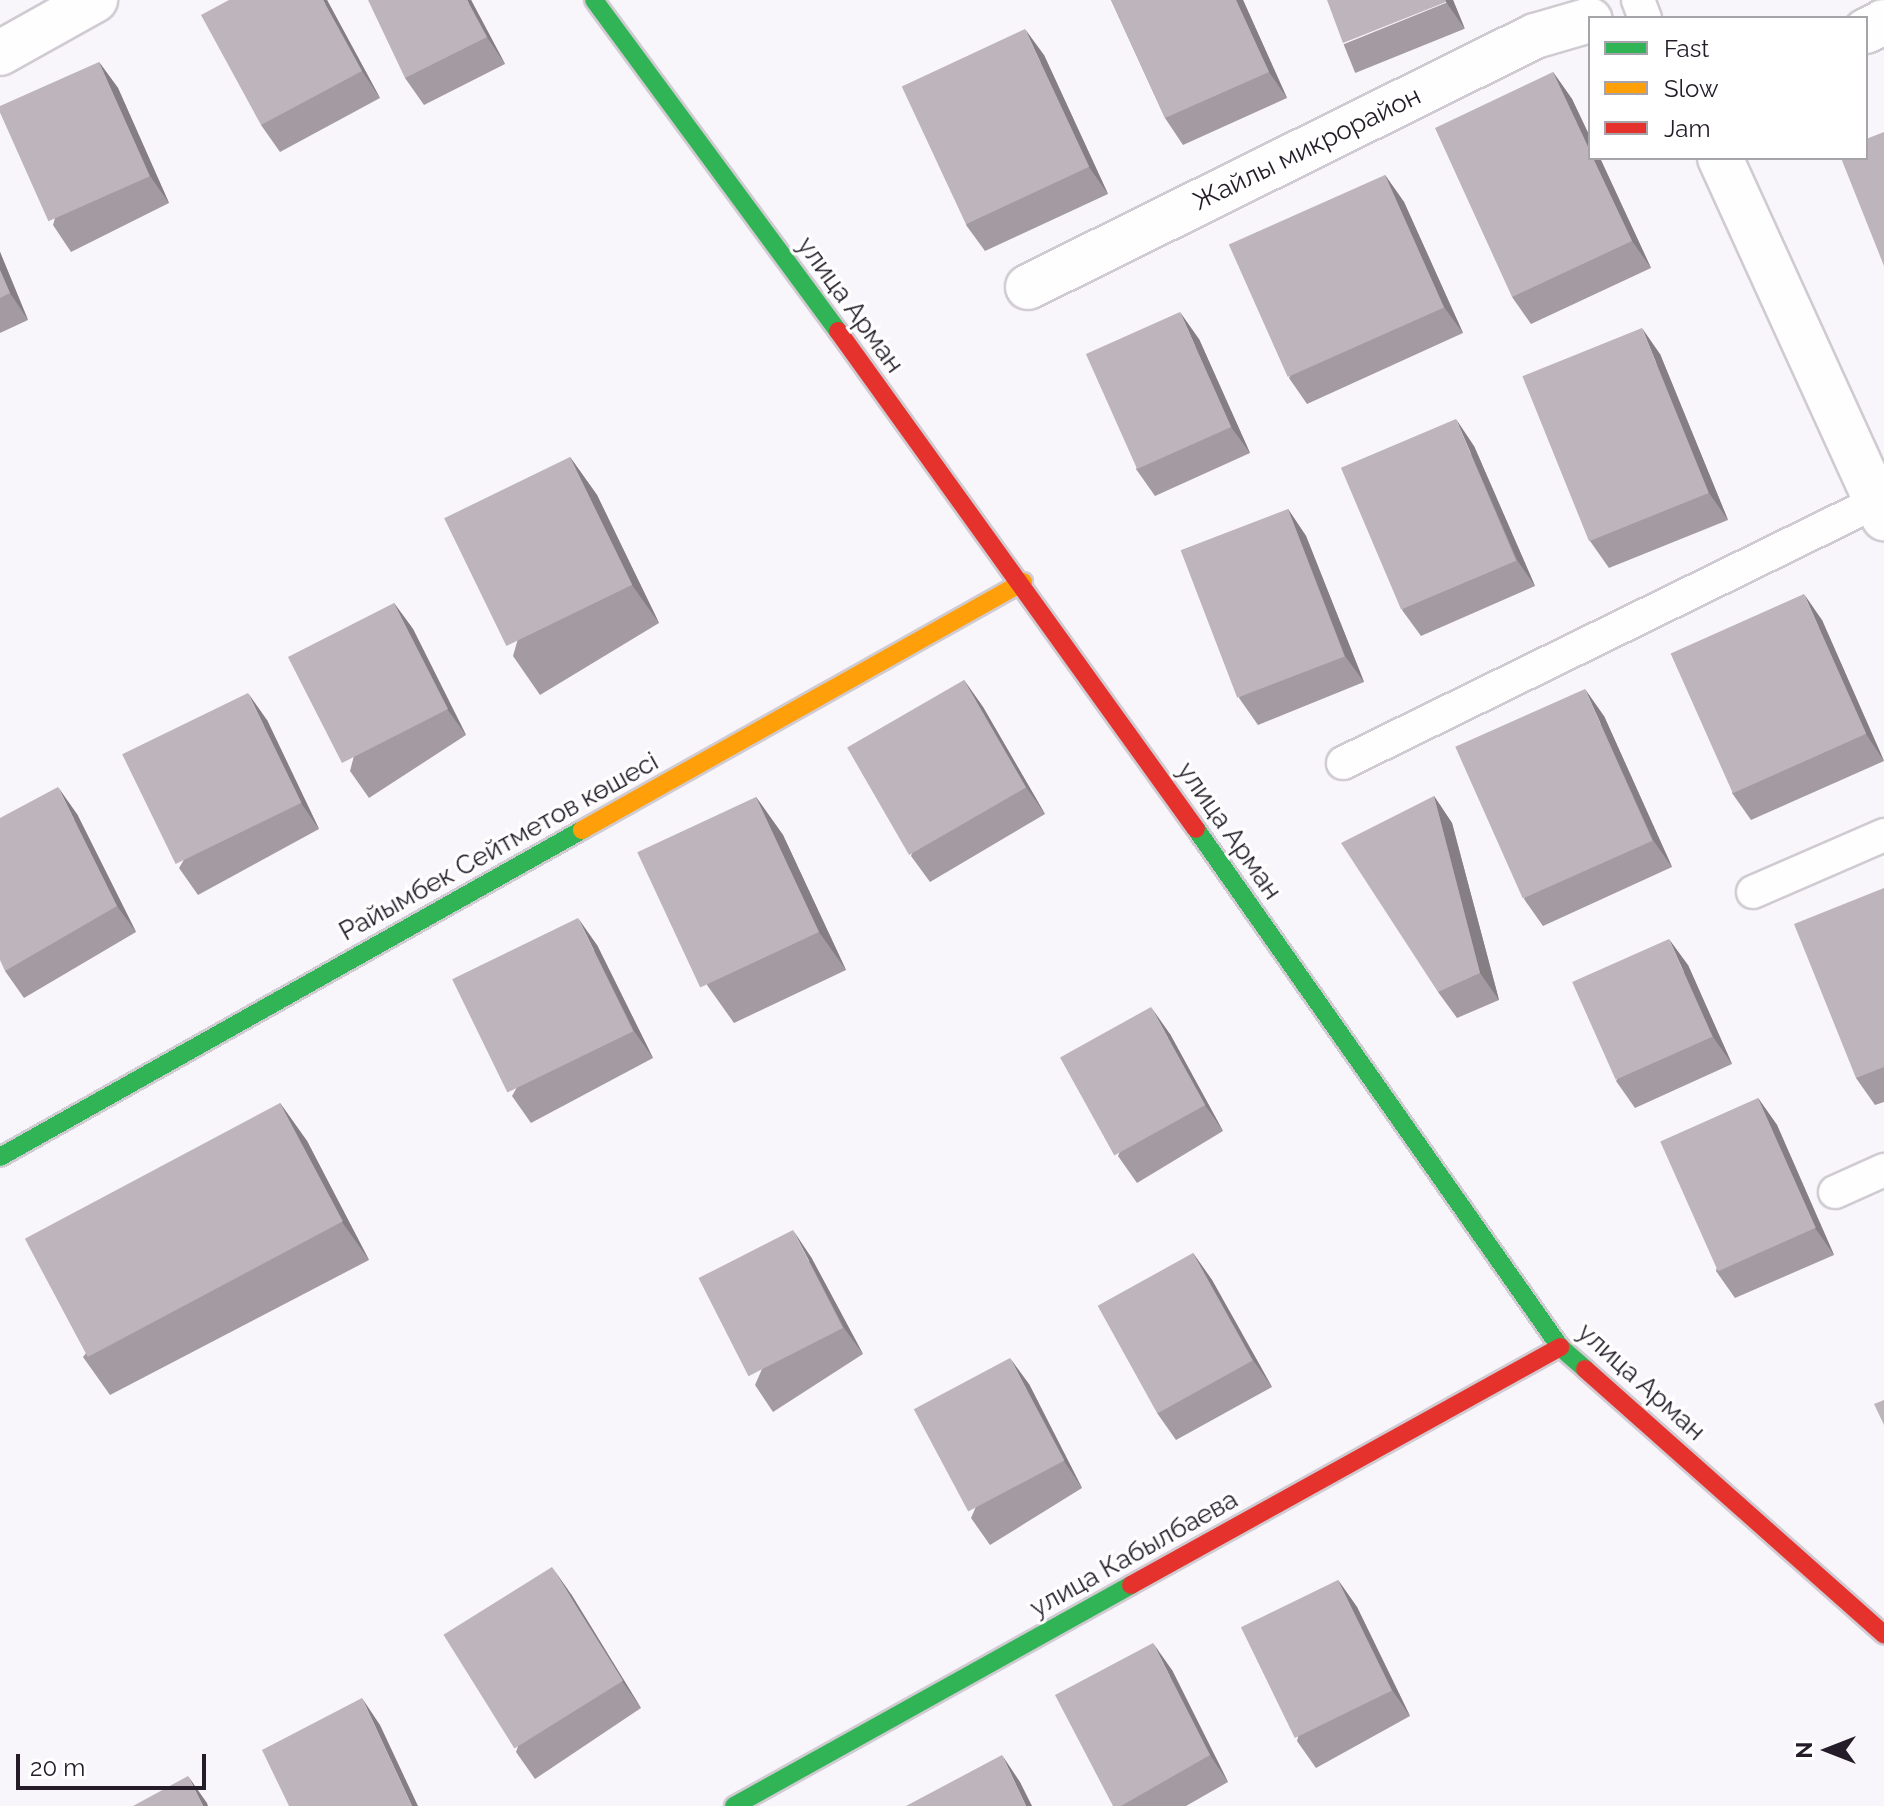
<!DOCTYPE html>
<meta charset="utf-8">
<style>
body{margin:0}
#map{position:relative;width:1884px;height:1806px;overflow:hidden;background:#f9f6fb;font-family:Raleway,sans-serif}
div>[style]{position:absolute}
.roads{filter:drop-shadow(2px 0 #d0cbd2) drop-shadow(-2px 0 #d0cbd2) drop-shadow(0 2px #d0cbd2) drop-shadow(0 -2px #d0cbd2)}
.lane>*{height:32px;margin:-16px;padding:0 16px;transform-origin:16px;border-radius:16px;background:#fefefe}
.street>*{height:44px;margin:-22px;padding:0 22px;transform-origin:22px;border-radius:22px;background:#fefefe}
.fast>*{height:18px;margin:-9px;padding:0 9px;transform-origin:9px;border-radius:9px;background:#30b455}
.slow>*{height:18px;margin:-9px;padding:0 9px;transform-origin:9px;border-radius:9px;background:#ff9f0a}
.jam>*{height:18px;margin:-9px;padding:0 9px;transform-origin:9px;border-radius:9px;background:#e5322d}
.wall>*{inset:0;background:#a39ba1;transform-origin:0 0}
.shaded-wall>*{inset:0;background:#857e83}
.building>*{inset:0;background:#beb4bb;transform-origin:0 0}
span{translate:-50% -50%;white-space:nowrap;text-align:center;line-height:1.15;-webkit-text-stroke:6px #fff;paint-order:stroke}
.street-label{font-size:26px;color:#241c28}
.legend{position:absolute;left:1588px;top:16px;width:280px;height:144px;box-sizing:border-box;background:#fff;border:2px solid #a7a4a9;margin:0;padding:10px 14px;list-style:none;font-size:24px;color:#241c28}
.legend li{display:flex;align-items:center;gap:16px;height:40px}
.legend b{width:40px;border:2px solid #a7a4a9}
.north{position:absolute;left:1788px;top:1710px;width:80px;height:80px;-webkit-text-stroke:6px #fff;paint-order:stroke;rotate:270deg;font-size:22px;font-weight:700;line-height:32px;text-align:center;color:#241c28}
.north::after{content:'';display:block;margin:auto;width:28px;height:36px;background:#241c28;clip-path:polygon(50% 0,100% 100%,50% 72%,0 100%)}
.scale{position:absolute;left:16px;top:1754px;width:190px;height:36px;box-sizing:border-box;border:4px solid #241c28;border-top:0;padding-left:10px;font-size:24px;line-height:28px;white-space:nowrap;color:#241c28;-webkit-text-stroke:6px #fff;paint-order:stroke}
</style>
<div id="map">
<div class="roads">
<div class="lane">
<div style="left:1638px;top:0;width:19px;rotate:69deg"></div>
<div style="left:1343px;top:763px;width:593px;rotate:-26.09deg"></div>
<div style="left:1753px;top:892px;width:143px;rotate:-23.5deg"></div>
<div style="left:1835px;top:1192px;width:54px;rotate:-24.2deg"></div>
</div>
<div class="street">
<div style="left:1866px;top:31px;width:20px;rotate:-27deg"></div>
<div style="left:0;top:53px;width:109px;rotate:-29.2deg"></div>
<div style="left:1720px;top:158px;width:396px;rotate:65.5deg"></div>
<div style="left:1028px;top:287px;width:566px;rotate:-26.34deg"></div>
<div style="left:1535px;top:36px;width:57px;rotate:-16.2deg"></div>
</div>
<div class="fast">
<div style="left:594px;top:0;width:411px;rotate:53.6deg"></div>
<div style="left:1196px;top:829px;width:633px;rotate:54.9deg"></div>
<div style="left:1560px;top:1347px;width:33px;rotate:41deg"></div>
<div style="left:0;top:1157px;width:668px;rotate:-29.33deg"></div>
<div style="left:734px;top:1806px;width:454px;rotate:-29.1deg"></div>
</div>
<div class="slow">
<div style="left:582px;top:830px;width:506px;rotate:-29.35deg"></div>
</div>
<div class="jam">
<div style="left:838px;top:331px;width:613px;rotate:54.29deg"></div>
<div style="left:1585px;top:1369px;width:400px;rotate:41.6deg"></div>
<div style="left:1131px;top:1585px;width:491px;rotate:-29deg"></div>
</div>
</div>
<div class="wall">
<div style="clip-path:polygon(327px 0,380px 98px,280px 152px,261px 125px)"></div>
<div style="clip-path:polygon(471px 0,505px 64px,424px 105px,405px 78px)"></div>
<div style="clip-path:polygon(1111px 0,1243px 0,1287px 98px,1183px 145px,1165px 118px)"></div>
<div style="left:1453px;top:0;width:31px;height:118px;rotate:68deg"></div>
<div style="clip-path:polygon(1044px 55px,1108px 194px,985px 251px,966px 225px)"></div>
<div style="clip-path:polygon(99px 62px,118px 88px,169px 203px,71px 252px,53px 225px)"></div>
<div style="clip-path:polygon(1553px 72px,1572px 99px,1590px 137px,1590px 158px,1600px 158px,1651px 268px,1531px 324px,1512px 297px)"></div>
<div style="clip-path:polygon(1385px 175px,1404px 202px,1463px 333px,1307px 404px,1289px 378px)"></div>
<div style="clip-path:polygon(0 252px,28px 320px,0 333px)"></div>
<div style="clip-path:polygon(1199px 339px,1250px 453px,1155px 496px,1136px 469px)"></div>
<div style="clip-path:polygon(1660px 354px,1728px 520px,1609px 568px,1590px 541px)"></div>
<div style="clip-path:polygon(1474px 446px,1535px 586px,1421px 636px,1402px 610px)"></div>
<div style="clip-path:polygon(570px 457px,597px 495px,659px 623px,540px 695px,513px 656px)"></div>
<div style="clip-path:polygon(1288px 509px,1306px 536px,1364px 682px,1258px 725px,1239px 698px)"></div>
<div style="clip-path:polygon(394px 603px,413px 629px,466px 735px,369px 798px,350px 771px)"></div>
<div style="clip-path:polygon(1822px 620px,1884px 761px,1751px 820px,1732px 793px)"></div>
<div style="clip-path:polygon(964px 680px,983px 707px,1045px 814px,930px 882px,911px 856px)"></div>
<div style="clip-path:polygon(1604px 716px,1672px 867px,1543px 926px,1524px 899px)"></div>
<div style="clip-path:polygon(267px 720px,319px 829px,198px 895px,179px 868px)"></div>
<div style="clip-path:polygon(1434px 796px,1452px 823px,1499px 1000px,1457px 1018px,1438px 992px)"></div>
<div style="clip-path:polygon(756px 797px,783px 835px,846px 970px,734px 1023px,707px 985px)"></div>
<div style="clip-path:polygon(77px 814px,136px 932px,24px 998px,5px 971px)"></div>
<div style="clip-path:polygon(1884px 888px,1884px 1102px,1875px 1105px,1856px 1078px)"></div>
<div style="clip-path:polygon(597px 945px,653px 1058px,531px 1123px,512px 1096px)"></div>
<div style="clip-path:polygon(1688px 965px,1732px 1064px,1635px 1108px,1616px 1081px)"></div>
<div style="clip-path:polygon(1170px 1034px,1223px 1131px,1137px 1183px,1118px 1156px)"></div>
<div style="clip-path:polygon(1758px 1098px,1777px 1125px,1834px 1255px,1735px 1298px,1716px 1271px)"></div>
<div style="clip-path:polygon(280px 1103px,307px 1141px,369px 1260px,110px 1395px,83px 1357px)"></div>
<div style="clip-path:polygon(1193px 1253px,1212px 1280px,1272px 1387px,1176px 1440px,1157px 1413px)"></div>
<div style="clip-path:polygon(811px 1257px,863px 1354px,773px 1412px,755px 1385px)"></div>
<div style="clip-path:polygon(1029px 1384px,1082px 1488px,990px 1545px,971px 1518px)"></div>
<div style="clip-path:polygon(1338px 1580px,1357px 1607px,1410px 1716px,1316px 1768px,1297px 1741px)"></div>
<div style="clip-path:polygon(571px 1594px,641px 1708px,535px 1779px,516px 1752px)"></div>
<div style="clip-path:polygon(1172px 1670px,1228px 1782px,1186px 1806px,1113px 1806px)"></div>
</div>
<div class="shaded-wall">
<div style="clip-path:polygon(323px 0,327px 0,380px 98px,362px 71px)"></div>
<div style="clip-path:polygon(467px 0,471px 0,505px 64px,487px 37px)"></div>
<div style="clip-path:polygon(1236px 0,1243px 0,1287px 98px,1269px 72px)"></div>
<div style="clip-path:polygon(1445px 0,1453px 0,1465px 29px,1446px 2px)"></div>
<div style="clip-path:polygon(1025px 29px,1044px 55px,1108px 194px,1089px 167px)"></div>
<div style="clip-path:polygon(99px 62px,118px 88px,169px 203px,150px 176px)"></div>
<div style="clip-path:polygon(1553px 72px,1572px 99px,1590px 137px,1590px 151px)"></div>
<div style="clip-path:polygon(1593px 158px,1600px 158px,1651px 268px,1632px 241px)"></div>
<div style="clip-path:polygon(1385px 175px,1404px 202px,1463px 333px,1444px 307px)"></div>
<div style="clip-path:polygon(0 252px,28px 320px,10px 293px,0 270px)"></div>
<div style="clip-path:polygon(1180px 312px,1199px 339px,1250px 453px,1231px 427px)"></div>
<div style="clip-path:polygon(1642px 328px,1660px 354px,1728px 520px,1709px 493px)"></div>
<div style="clip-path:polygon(1456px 419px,1474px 446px,1535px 586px,1517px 560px)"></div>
<div style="clip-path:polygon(570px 457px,597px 495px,659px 623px,632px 585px)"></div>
<div style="clip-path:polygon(1288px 509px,1306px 536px,1364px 682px,1345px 656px)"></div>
<div style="clip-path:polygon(1804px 594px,1822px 620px,1884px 761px,1866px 734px)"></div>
<div style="clip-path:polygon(394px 603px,413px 629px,466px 735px,447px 709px)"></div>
<div style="clip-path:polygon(964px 680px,983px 707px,1045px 814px,1026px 787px)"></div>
<div style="clip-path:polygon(1585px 689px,1604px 716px,1672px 867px,1653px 840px)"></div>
<div style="clip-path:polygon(248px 693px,267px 720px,319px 829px,301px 803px)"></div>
<div style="clip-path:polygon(58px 787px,77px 814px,136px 932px,117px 906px)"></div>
<div style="clip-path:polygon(1434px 796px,1452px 823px,1499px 1000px,1480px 973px)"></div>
<div style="clip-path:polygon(756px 797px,783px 835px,846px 970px,819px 932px)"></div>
<div style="clip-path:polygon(578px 918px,597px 945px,653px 1058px,634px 1031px)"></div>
<div style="clip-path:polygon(1669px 939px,1688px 965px,1732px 1064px,1713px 1037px)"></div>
<div style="clip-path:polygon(1151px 1007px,1170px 1034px,1223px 1131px,1205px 1105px)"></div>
<div style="clip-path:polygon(1758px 1098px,1777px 1125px,1834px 1255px,1815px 1228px)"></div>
<div style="clip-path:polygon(280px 1103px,307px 1141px,369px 1260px,342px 1222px)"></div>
<div style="clip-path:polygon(793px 1230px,811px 1257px,863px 1354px,844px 1328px)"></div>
<div style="clip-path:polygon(1193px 1253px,1212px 1280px,1272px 1387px,1253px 1360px)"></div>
<div style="clip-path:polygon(1010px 1358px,1029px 1384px,1082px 1488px,1064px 1461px)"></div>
<div style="clip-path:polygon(552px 1567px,571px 1594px,641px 1708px,622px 1681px)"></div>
<div style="clip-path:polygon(1338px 1580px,1357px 1607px,1410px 1716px,1392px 1690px)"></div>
<div style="clip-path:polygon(1153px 1643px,1172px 1670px,1228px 1782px,1210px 1755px)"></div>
<div style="clip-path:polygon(362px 1698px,380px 1725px,418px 1806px,412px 1806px)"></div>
<div style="clip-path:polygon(1002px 1755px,1020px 1782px,1032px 1806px,1026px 1806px)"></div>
<div style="clip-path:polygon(188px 1776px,207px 1803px,208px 1806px,203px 1806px)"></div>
</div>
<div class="building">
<div style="clip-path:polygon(229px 0,323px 0,362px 71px,261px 125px,201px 15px)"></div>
<div style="clip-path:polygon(368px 0,467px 0,487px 37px,405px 78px)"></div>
<div style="clip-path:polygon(1111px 0,1236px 0,1269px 72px,1165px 118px)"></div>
<div style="clip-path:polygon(1327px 0,1445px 0,1446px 2px,1343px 43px)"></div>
<div style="left:1025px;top:29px;width:152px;height:136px;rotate:65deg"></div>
<div style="left:99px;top:62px;width:125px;height:111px;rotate:66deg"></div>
<div style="clip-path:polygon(1553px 72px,1590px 151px,1590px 158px,1593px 158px,1632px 241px,1512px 297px,1435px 128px)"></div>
<div style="clip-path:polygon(1884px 132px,1884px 266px,1841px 158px,1866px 158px,1866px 139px)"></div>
<div style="left:1385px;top:175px;width:145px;height:171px;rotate:66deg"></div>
<div style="clip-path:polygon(0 270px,10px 293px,0 298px)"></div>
<div style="left:1180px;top:312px;width:126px;height:103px;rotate:66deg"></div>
<div style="left:1642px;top:328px;width:178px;height:129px;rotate:68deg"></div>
<div style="left:1456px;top:419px;width:154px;height:125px;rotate:67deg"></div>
<div style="left:570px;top:457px;width:142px;height:140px;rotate:64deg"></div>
<div style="left:1288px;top:509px;width:158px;height:115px;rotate:69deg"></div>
<div style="left:1804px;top:594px;width:153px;height:146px;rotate:66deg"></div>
<div style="left:394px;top:603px;width:119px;height:119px;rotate:63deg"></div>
<div style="left:964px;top:680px;width:124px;height:135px;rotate:60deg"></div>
<div style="left:1585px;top:689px;width:166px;height:142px;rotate:66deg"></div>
<div style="left:248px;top:693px;width:122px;height:140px;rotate:64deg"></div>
<div style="clip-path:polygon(58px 787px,117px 906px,5px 971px,0 960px,0 818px)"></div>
<div style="clip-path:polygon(1434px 796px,1480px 973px,1438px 992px,1341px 843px)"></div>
<div style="left:756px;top:797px;width:149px;height:131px;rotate:65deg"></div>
<div style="clip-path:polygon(1884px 888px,1884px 1067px,1856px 1078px,1794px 924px)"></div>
<div style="left:578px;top:918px;width:126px;height:140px;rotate:64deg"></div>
<div style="left:1669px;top:939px;width:107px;height:106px;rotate:66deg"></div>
<div style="left:1151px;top:1007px;width:112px;height:104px;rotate:61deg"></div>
<div style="left:1758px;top:1098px;width:142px;height:107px;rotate:66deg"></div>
<div style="left:280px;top:1103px;width:134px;height:289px;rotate:62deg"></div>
<div style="left:793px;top:1230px;width:110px;height:106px;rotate:63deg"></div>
<div style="left:1193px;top:1253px;width:123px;height:109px;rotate:61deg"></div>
<div style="left:1010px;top:1358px;width:116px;height:109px;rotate:62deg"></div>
<div style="clip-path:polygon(1884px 1400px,1884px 1425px,1874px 1404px)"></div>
<div style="left:552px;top:1567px;width:134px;height:128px;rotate:58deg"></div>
<div style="left:1338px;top:1580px;width:123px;height:108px;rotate:64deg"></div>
<div style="clip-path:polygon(1153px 1643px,1210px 1755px,1121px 1806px,1113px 1806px,1055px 1695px)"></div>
<div style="clip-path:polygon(362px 1698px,412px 1806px,289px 1806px,262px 1750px)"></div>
<div style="clip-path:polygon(1002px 1755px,1026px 1806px,906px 1806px)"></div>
<div style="clip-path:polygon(188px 1776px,203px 1806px,133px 1806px)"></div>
</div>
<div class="street-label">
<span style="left:1307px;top:149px;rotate:-26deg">Жайлы микрорайон</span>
<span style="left:850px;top:305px;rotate:54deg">улица Арман</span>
<span style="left:1229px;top:831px;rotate:55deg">улица Арман</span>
<span style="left:499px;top:847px;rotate:-29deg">Райымбек Сейтметов көшесі</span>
<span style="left:1641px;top:1382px;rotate:42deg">улица Арман</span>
<span style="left:1134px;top:1554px;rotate:-29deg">улица Кабылбаева</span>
</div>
<ul class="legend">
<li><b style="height:10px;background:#30b455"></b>Fast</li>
<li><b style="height:10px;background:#ff9f0a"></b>Slow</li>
<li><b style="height:10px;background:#e5322d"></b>Jam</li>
</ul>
<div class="north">N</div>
<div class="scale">20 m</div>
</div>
